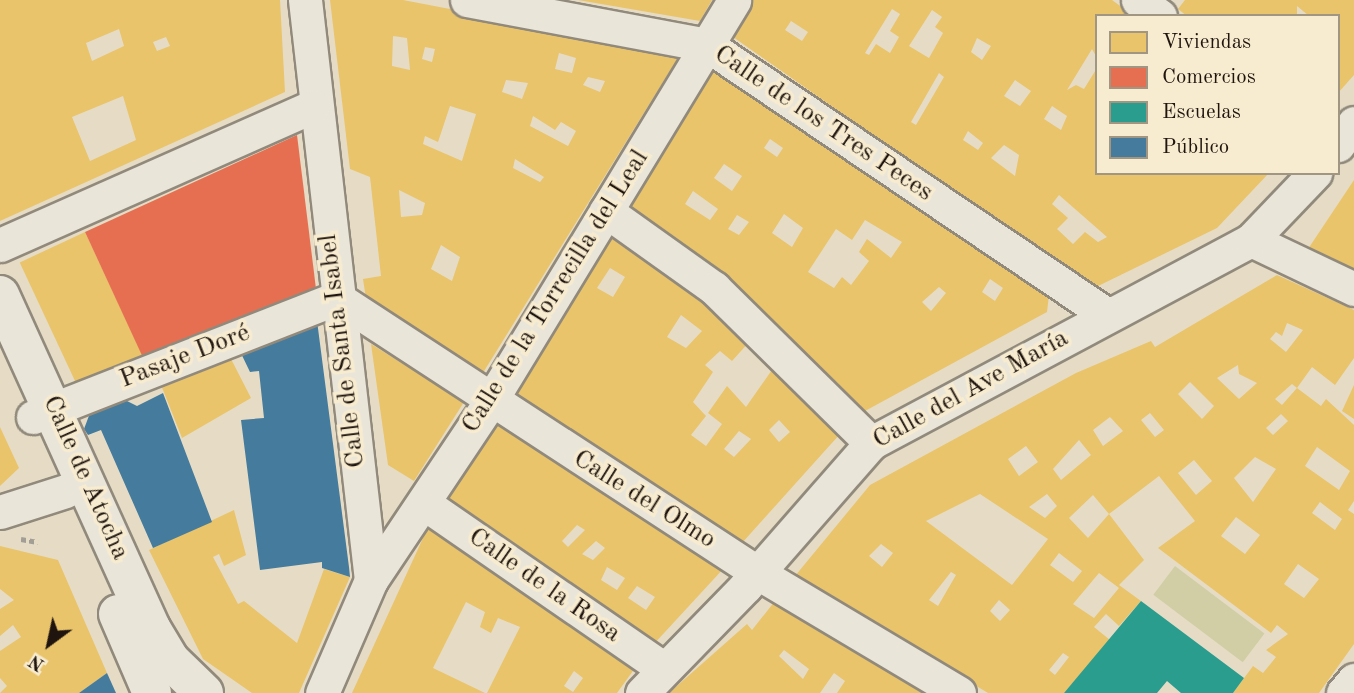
<!DOCTYPE html>
<meta charset="utf-8">
<style>
body{margin:0}
#map{position:relative;width:1354px;height:693px;overflow:hidden;background:#e6dcc5;font-family:"Old Standard TT",serif}
div>[style]{position:absolute}
.green>*{inset:0;background:#d1cea5;transform-origin:0 0}
.homes>*{inset:0;background:#e9c46a;transform-origin:0 0}
.shops>*{inset:0;background:#e76f51}
.schools>*{inset:0;background:#2a9d8f}
.public>*{inset:0;background:#457b9d}
.path>*{height:4.5px;margin-top:-2.25px;transform-origin:0;background:repeating-linear-gradient(90deg,#a39e95 0 5px,transparent 0 8.5px)}
.roads{filter:drop-shadow(2px 0 #918a7c) drop-shadow(-2px 0 #918a7c) drop-shadow(0 2px #918a7c) drop-shadow(0 -2px #918a7c)}
.street>*{height:33px;margin:-16.5px;padding:0 16.5px;transform-origin:16.5px;border-radius:16.5px;background:#eae5d9}
.secondary>*{height:38px;margin:-19px;padding:0 19px;transform-origin:19px;border-radius:19px;background:#eae5d9}
span{translate:-50% -50%;white-space:nowrap;text-align:center;line-height:1.15;-webkit-text-stroke:7px #f8ecd0;paint-order:stroke}
.street-label{font-size:26px;color:#1f150e}
.legend{position:absolute;left:1095px;top:14px;width:245px;height:161px;box-sizing:border-box;background:#f8ecd0;border:2px solid #a19682;margin:0;padding:9px 12px;list-style:none;font-size:21px;color:#1f150e}
.legend li{display:flex;align-items:center;gap:14px;height:35px}
.legend b{width:35px;border:2px solid #a19682}
.north{position:absolute;left:14px;top:609px;width:70px;height:70px;-webkit-text-stroke:5px #f8ecd0;paint-order:stroke;rotate:213deg;font-size:19px;font-weight:700;line-height:28px;text-align:center;color:#1f150e}
.north::after{content:'';display:block;margin:auto;width:24px;height:32px;background:#1f150e;clip-path:polygon(50% 0,100% 100%,50% 72%,0 100%)}
</style>
<div id="map">
<div class="green">
<div style="left:1175px;top:566px;width:112px;height:36px;rotate:37deg"></div>
</div>
<div class="homes">
<div style="clip-path:polygon(evenodd,0 0,280px 0,285px 92px,0 221px,0 0,119px 29px,124px 46px,92px 61px,86px 43px,119px 29px,0 0,166px 37px,170px 46px,157px 51px,153px 42px,166px 37px,0 0,123px 96px,136px 140px,90px 161px,72px 117px,123px 96px)"></div>
<div style="clip-path:polygon(evenodd,330px 0,403px 0,681px 53px,481px 376px,367px 305px,363px 279px,381px 276px,370px 177px,350px 169px,330px 0,393px 36px,407px 38px,410px 70px,392px 66px,393px 36px,330px 0,425px 47px,435px 49px,432px 62px,422px 59px,425px 47px,330px 0,559px 53px,576px 58px,572px 73px,555px 69px,559px 53px,330px 0,588px 77px,605px 81px,600px 92px,583px 85px,588px 77px,330px 0,506px 80px,528px 83px,522px 99px,502px 92px,506px 80px,330px 0,450px 106px,476px 114px,462px 161px,423px 144px,425px 136px,438px 142px,450px 106px,330px 0,533px 116px,555px 130px,561px 122px,576px 131px,568px 146px,530px 126px,533px 116px,330px 0,515px 159px,544px 177px,540px 182px,513px 168px,515px 159px,330px 0,399px 190px,425px 203px,422px 215px,401px 217px,399px 190px,330px 0,441px 245px,460px 257px,452px 281px,431px 269px,441px 245px)"></div>
<div style="clip-path:polygon(578px 0,712px 0,700px 21px)"></div>
<div style="clip-path:polygon(evenodd,746px 0,1112px 0,1134px 16px,1097px 16px,1097px 58px,1092px 49px,1067px 90px,1076px 85px,1084px 89px,1097px 68px,1097px 173px,1269px 173px,1217px 228px,1092px 289px,726px 32px,746px 0,892px 9px,900px 14px,890px 31px,899px 37px,890px 53px,876px 44px,869px 55px,865px 53px,892px 9px,746px 0,932px 10px,942px 17px,935px 27px,943px 33px,929px 58px,909px 46px,932px 10px,746px 0,791px 21px,808px 32px,802px 41px,785px 30px,791px 21px,746px 0,977px 38px,991px 46px,982px 60px,971px 52px,977px 38px,746px 0,939px 73px,944px 77px,916px 125px,911px 122px,939px 73px,746px 0,1015px 80px,1031px 91px,1020px 106px,1004px 96px,1015px 80px,746px 0,1052px 106px,1067px 116px,1061px 130px,1044px 119px,1052px 106px,746px 0,968px 131px,983px 143px,978px 150px,963px 140px,968px 131px,746px 0,1004px 145px,1019px 155px,1015px 176px,991px 158px,1004px 145px,746px 0,1059px 195px,1107px 237px,1098px 242px,1085px 232px,1073px 244px,1057px 229px,1068px 218px,1052px 204px,1059px 195px)"></div>
<div style="clip-path:polygon(1185px 0,1354px 0,1354px 75px,1338px 93px,1338px 16px,1309px 16px,1297px 6px,1297px 16px,1187px 16px,1178px 9px)"></div>
<div style="clip-path:polygon(evenodd,712px 63px,1049px 295px,1047px 312px,865px 411px,735px 289px,624px 207px,712px 63px,770px 139px,783px 148px,777px 157px,764px 148px,770px 139px,712px 63px,724px 164px,742px 176px,732px 191px,714px 178px,724px 164px,712px 63px,693px 191px,718px 209px,710px 220px,685px 204px,693px 191px,712px 63px,784px 214px,803px 228px,792px 247px,772px 233px,784px 214px,712px 63px,737px 215px,749px 222px,739px 235px,728px 229px,737px 215px,712px 63px,865px 220px,902px 242px,891px 258px,867px 239px,859px 252px,869px 261px,851px 285px,842px 277px,834px 288px,808px 272px,836px 229px,852px 240px,865px 220px,712px 63px,990px 279px,1003px 288px,995px 301px,982px 292px,990px 279px,712px 63px,939px 287px,946px 293px,931px 311px,922px 302px,939px 287px)"></div>
<div style="clip-path:polygon(1354px 180px,1354px 274px,1306px 252px)"></div>
<div style="clip-path:polygon(evenodd,609px 229px,750px 341px,732px 361px,720px 351px,705px 365px,713px 372px,693px 402px,706px 416px,691px 435px,706px 446px,722px 424px,708px 413px,727px 386px,746px 407px,774px 367px,840px 434px,742px 543px,508px 394px,609px 229px,610px 268px,625px 277px,613px 297px,597px 288px,610px 268px,609px 229px,681px 315px,702px 331px,686px 348px,667px 337px,681px 315px,609px 229px,779px 420px,790px 432px,779px 442px,769px 430px,779px 420px,609px 229px,739px 431px,751px 439px,734px 457px,724px 449px,739px 431px)"></div>
<div style="left:85px;top:232px;width:143px;height:72px;rotate:65deg"></div>
<div style="clip-path:polygon(evenodd,1277px 275px,1354px 310px,1354px 358px,1335px 385px,1312px 367px,1297px 388px,1292px 384px,1275px 399px,1282px 405px,1297px 388px,1321px 406px,1326px 399px,1354px 425px,1354px 501px,1348px 510px,1354px 514px,1354px 644px,1319px 693px,1233px 693px,1253px 666px,1263px 673px,1276px 657px,1266px 650px,1288px 634px,1277px 625px,1271px 633px,1158px 548px,1195px 521px,1159px 476px,1109px 514px,1093px 495px,1069px 518px,1088px 538px,1109px 514px,1144px 560px,1119px 585px,1141px 601px,1119px 626px,1106px 614px,1094px 627px,1110px 640px,1064px 693px,988px 693px,795px 576px,870px 485px,1076px 373px,1151px 341px,1155px 347px,1277px 275px,1287px 323px,1303px 330px,1286px 352px,1270px 339px,1276px 332px,1282px 336px,1287px 323px,1277px 275px,1238px 365px,1239px 374px,1257px 383px,1239px 399px,1217px 378px,1238px 365px,1277px 275px,1190px 382px,1214px 406px,1202px 419px,1178px 394px,1190px 382px,1277px 275px,1150px 413px,1164px 430px,1155px 437px,1141px 420px,1150px 413px,1277px 275px,1281px 414px,1288px 421px,1273px 435px,1266px 428px,1281px 414px,1277px 275px,1110px 417px,1123px 431px,1103px 446px,1093px 430px,1110px 417px,1277px 275px,1079px 440px,1091px 455px,1061px 480px,1053px 469px,1079px 440px,1277px 275px,1026px 446px,1038px 462px,1019px 476px,1008px 459px,1026px 446px,1277px 275px,1317px 447px,1350px 471px,1339px 490px,1305px 466px,1317px 447px,1277px 275px,1255px 457px,1276px 469px,1253px 502px,1234px 478px,1255px 457px,1277px 275px,1194px 460px,1212px 481px,1196px 495px,1178px 473px,1194px 460px,1277px 275px,980px 494px,1048px 539px,1012px 585px,926px 521px,980px 494px,1277px 275px,1047px 494px,1057px 506px,1045px 518px,1029px 507px,1047px 494px,1277px 275px,1320px 502px,1342px 519px,1335px 530px,1312px 513px,1320px 502px,1277px 275px,1236px 517px,1260px 535px,1245px 554px,1221px 536px,1236px 517px,1277px 275px,881px 544px,893px 553px,882px 567px,869px 556px,881px 544px,1277px 275px,1059px 553px,1082px 571px,1073px 582px,1050px 565px,1059px 553px,1277px 275px,1298px 564px,1319px 579px,1304px 598px,1284px 584px,1298px 564px,1277px 275px,951px 572px,956px 575px,938px 606px,929px 600px,951px 572px,1277px 275px,1099px 573px,1119px 588px,1094px 618px,1073px 604px,1099px 573px,1277px 275px,999px 600px,1010px 610px,1000px 621px,990px 611px,999px 600px,1277px 275px,1063px 653px,1069px 657px,1055px 675px,1049px 670px,1063px 653px)"></div>
<div style="clip-path:polygon(371px 344px,464px 402px,414px 481px,388px 465px)"></div>
<div style="clip-path:polygon(229px 355px,251px 398px,182px 438px,161px 385px)"></div>
<div style="clip-path:polygon(1354px 385px,1354px 419px,1342px 411px)"></div>
<div style="clip-path:polygon(evenodd,492px 419px,724px 568px,653px 645px,441px 499px,492px 419px,577px 525px,585px 530px,568px 547px,562px 541px,577px 525px,492px 419px,596px 541px,605px 548px,593px 560px,582px 554px,596px 541px,492px 419px,607px 567px,625px 578px,617px 590px,601px 580px,607px 567px,492px 419px,637px 586px,655px 597px,646px 610px,628px 598px,637px 586px)"></div>
<div style="clip-path:polygon(0 427px,19px 468px,0 486px)"></div>
<div style="clip-path:polygon(234px 510px,246px 555px,224px 566px,219px 554px,213px 557px,238px 604px,244px 601px,297px 643px,324px 569px,350px 577px,299px 693px,252px 693px,203px 659px,149px 550px)"></div>
<div style="clip-path:polygon(evenodd,429px 525px,638px 664px,617px 693px,487px 693px,520px 627px,498px 618px,491px 633px,480px 627px,485px 612px,466px 602px,433px 668px,485px 693px,352px 693px,429px 525px,574px 671px,583px 678px,573px 692px,564px 686px,574px 671px)"></div>
<div style="clip-path:polygon(0 546px,58px 560px,107px 673px,79px 693px,0 693px,7px 686px,0 678px,0 651px,21px 637px,13px 625px,0 636px,0 609px,14px 600px,0 589px)"></div>
<div style="clip-path:polygon(evenodd,775px 601px,928px 693px,837px 693px,845px 681px,834px 673px,820px 693px,669px 693px,747px 624px,752px 630px,775px 601px,784px 650px,809px 669px,803px 679px,779px 656px,784px 650px)"></div>
</div>
<div class="shops">
<div style="clip-path:polygon(297px 135px,317px 297px,145px 362px,85px 232px)"></div>
</div>
<div class="schools">
<div style="clip-path:polygon(1141px 601px,1244px 678px,1233px 693px,1181px 693px,1167px 681px,1157px 693px,1064px 693px)"></div>
</div>
<div class="public">
<div style="clip-path:polygon(316px 313px,349px 567px,350px 577px,322px 568px,322px 562px,260px 570px,241px 420px,264px 418px,259px 371px,250px 372px,237px 345px)"></div>
<div style="clip-path:polygon(163px 393px,212px 522px,153px 548px,101px 430px,88px 435px,84px 429px,90px 413px,121px 398px,137px 406px)"></div>
<div style="clip-path:polygon(107px 673px,116px 693px,79px 693px)"></div>
</div>
<div class="path">
<div style="left:21px;top:539px;width:17px;rotate:10deg"></div>
</div>
<div class="roads">
<div class="street">
<div style="left:305px;top:0;width:584px;rotate:83.51deg"></div>
<div style="left:371px;top:580px;width:123px;rotate:113.4deg"></div>
<div style="left:467px;top:0;width:244px;rotate:10.6deg"></div>
<div style="left:707px;top:45px;width:483px;rotate:34deg"></div>
<div style="left:1138px;top:0;width:27px;rotate:36deg"></div>
<div style="left:1338px;top:145px;width:27px;rotate:-54deg"></div>
<div style="left:606px;top:211px;width:133px;rotate:35.5deg"></div>
<div style="left:714px;top:288px;width:221px;rotate:44.6deg"></div>
<div style="left:1251px;top:240px;width:114px;rotate:25.4deg"></div>
<div style="left:0;top:245px;width:342px;rotate:-23.9deg"></div>
<div style="left:33px;top:417px;width:326px;rotate:-21.4deg"></div>
<div style="left:337px;top:298px;width:503px;rotate:33.15deg"></div>
<div style="left:758px;top:573px;width:234px;rotate:30.8deg"></div>
<div style="left:425px;top:504px;width:289px;rotate:34.6deg"></div>
<div style="left:0;top:512px;width:69px;rotate:-17.7deg"></div>
<div style="left:371px;top:580px;width:214px;rotate:-56.2deg"></div>
<div style="left:490px;top:402px;width:470px;rotate:-58.7deg"></div>
<div style="left:642px;top:693px;width:149px;rotate:-45.8deg"></div>
<div style="left:746px;top:586px;width:190px;rotate:-48.8deg"></div>
<div style="left:871px;top:443px;width:431px;rotate:-28.1deg"></div>
<div style="left:1251px;top:240px;width:93px;rotate:-46.3deg"></div>
<div style="left:1343px;top:693px;width:17px;rotate:-50deg"></div>
</div>
<div class="secondary">
<div style="left:0;top:295px;width:366px;rotate:65.6deg"></div>
<div style="left:151px;top:628px;width:39px;rotate:59deg"></div>
<div style="left:171px;top:661px;width:46px;rotate:44.1deg"></div>
<div style="left:118px;top:614px;width:86px;rotate:66.7deg"></div>
</div>
</div>
<div class="street-label">
<span style="left:823px;top:124px;rotate:34deg">Calle de los Tres Peces</span>
<span style="left:556px;top:292px;rotate:-58deg">Calle de la Torrecilla del Leal</span>
<span style="left:343px;top:351px;rotate:-97deg">Calle de Santa Isabel</span>
<span style="left:185px;top:357px;rotate:-21deg">Pasaje Doré</span>
<span style="left:971px;top:390px;rotate:-29deg">Calle del Ave María</span>
<span style="left:85px;top:478px;rotate:66deg">Calle de Atocha</span>
<span style="left:644px;top:500px;rotate:32deg">Calle del Olmo</span>
<span style="left:544px;top:586px;rotate:35deg">Calle de la Rosa</span>
</div>
<ul class="legend">
<li><b style="height:19px;background:#e9c46a"></b>Viviendas</li>
<li><b style="height:19px;background:#e76f51"></b>Comercios</li>
<li><b style="height:19px;background:#2a9d8f"></b>Escuelas</li>
<li><b style="height:19px;background:#457b9d"></b>Público</li>
</ul>
<div class="north">N</div>
</div>
